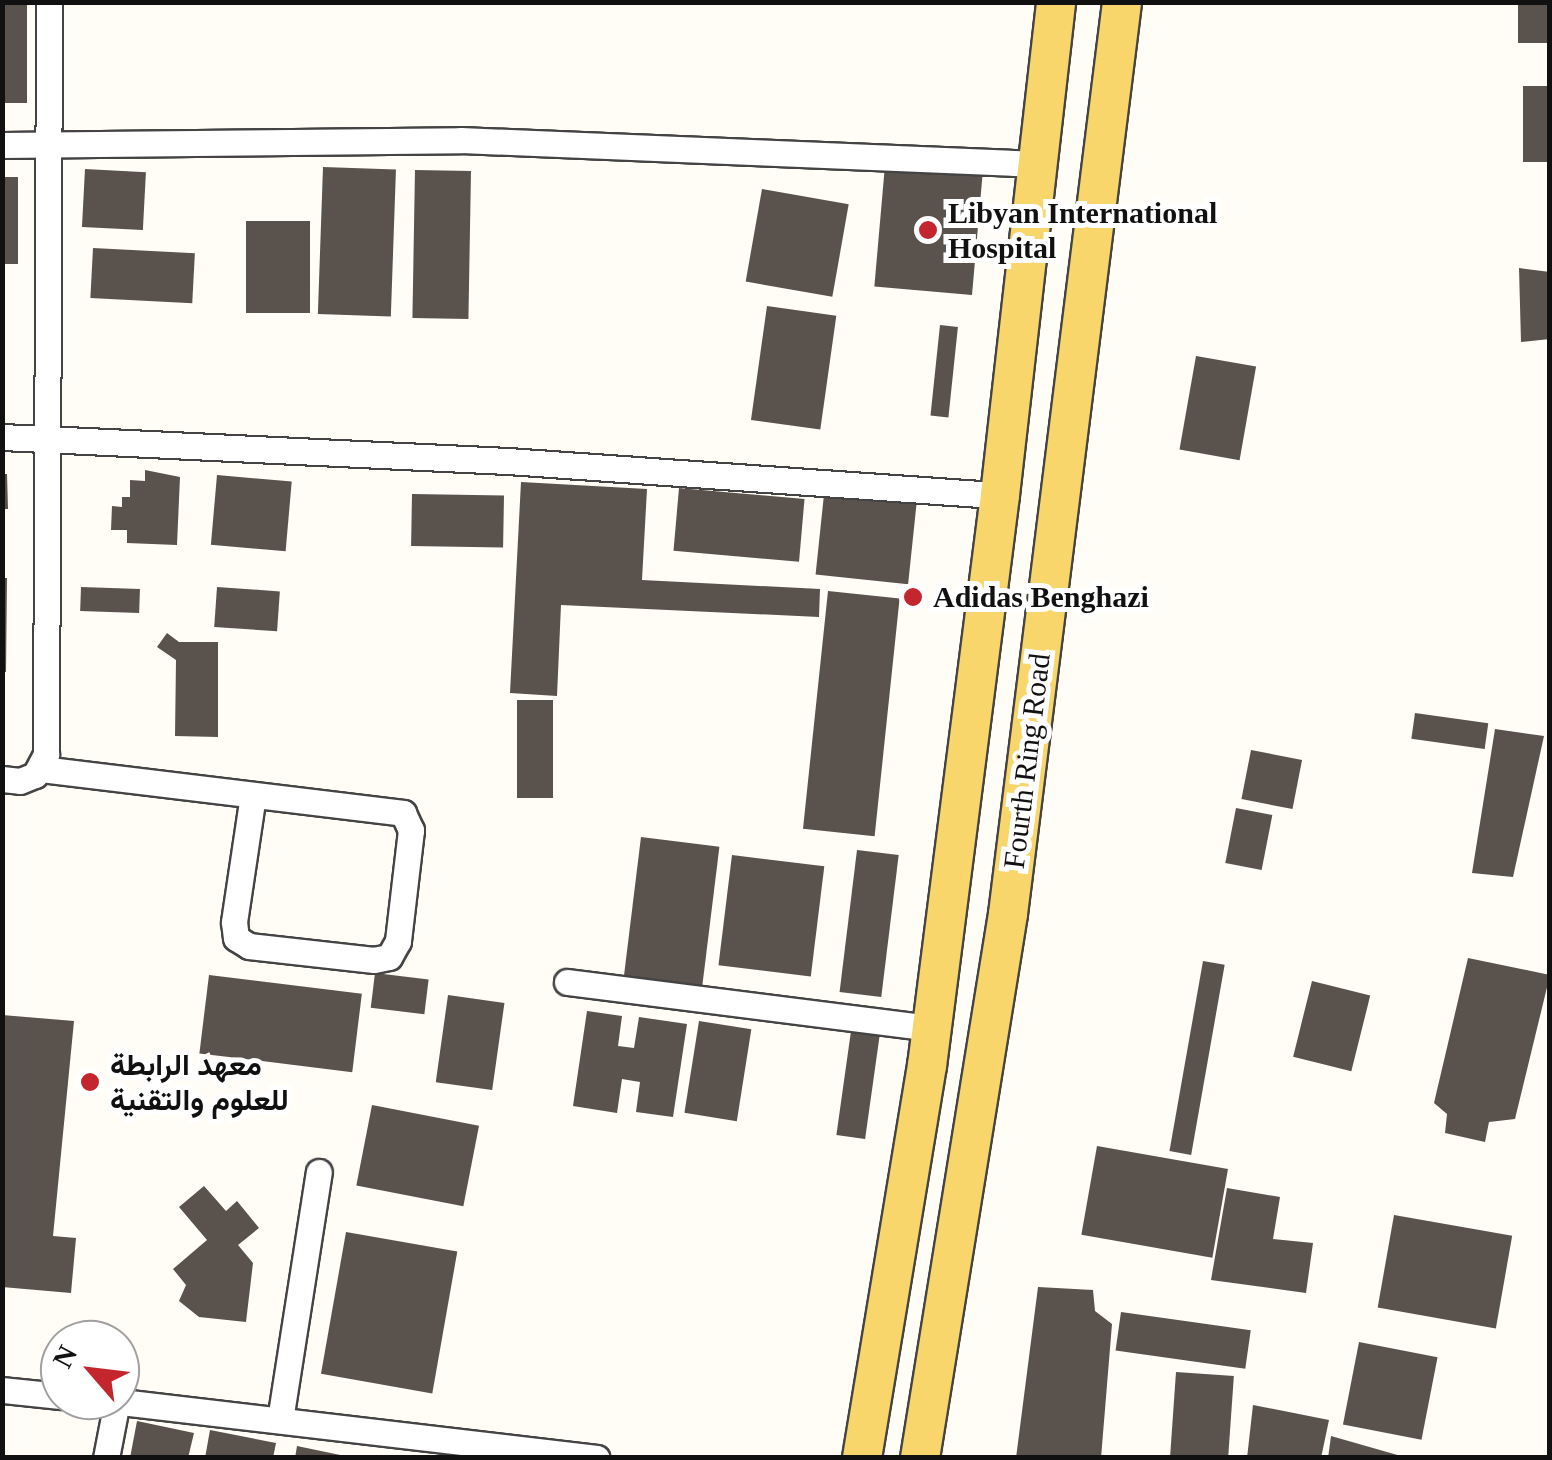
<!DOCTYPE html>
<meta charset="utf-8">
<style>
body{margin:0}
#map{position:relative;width:1552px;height:1460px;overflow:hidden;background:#fffdf5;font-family:"Times New Roman",Vazirmatn,serif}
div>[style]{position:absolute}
.building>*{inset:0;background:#5a524d;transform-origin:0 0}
.roads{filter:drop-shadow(2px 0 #444) drop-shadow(-2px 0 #444) drop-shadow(0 2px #444) drop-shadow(0 -2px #444)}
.minor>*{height:25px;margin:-12.5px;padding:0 12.5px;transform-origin:12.5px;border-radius:12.5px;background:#fff}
.primary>*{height:38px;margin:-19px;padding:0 19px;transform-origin:19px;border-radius:19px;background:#f9d66b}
.dots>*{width:28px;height:28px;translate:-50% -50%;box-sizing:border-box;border:5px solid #fff;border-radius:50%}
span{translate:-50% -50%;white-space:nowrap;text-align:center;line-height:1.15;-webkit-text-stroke:10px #fff;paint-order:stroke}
.poi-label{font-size:30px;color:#111;font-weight:700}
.left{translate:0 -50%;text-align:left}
.street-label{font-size:30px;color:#111}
.frame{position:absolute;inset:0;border:5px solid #111;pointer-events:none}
.north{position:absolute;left:40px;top:1320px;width:100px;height:100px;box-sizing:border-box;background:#fff;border:2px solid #a0a0a0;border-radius:50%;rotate:298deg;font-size:28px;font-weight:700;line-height:40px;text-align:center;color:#111}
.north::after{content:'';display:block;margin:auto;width:35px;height:45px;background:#c4262e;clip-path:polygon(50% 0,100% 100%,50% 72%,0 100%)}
</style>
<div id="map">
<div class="building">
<div style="left:2px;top:2px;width:25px;height:101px"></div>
<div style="left:1518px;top:2px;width:32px;height:41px"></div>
<div style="left:1550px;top:86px;width:76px;height:27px;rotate:90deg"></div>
<div style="left:885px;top:165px;width:98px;height:122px;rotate:5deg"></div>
<div style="left:323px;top:167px;width:73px;height:147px;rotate:2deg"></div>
<div style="left:85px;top:169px;width:61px;height:58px;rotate:3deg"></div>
<div style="left:415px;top:170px;width:56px;height:148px;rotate:1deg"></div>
<div style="left:2px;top:177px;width:16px;height:87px"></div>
<div style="left:762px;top:189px;width:88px;height:94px;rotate:10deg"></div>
<div style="left:246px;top:221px;width:64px;height:92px"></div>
<div style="left:93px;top:248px;width:102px;height:50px;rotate:3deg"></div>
<div style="clip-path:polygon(1519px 268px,1550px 272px,1550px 339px,1521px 342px)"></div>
<div style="left:767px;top:306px;width:70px;height:115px;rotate:8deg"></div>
<div style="left:940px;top:325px;width:18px;height:91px;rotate:6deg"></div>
<div style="left:1196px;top:356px;width:61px;height:95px;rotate:10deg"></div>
<div style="clip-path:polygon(145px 470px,180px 477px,177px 545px,127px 543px,127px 530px,111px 530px,112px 506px,122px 507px,122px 497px,130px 497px,130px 480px,145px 481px)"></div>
<div style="clip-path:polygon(2px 474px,7px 474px,8px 509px,2px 509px)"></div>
<div style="left:217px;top:475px;width:75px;height:70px;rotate:5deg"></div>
<div style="clip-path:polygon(521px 482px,647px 489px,642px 580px,820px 589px,819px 617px,561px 605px,557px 696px,510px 693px)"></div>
<div style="left:825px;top:485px;width:93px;height:90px;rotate:6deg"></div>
<div style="left:679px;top:488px;width:126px;height:63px;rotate:5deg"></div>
<div style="left:412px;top:494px;width:92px;height:52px;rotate:1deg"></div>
<div style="clip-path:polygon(2px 578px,7px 578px,6px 672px,2px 672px)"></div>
<div style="left:81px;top:587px;width:59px;height:24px;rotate:2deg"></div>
<div style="left:217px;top:587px;width:63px;height:40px;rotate:4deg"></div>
<div style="left:828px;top:591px;width:72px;height:239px;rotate:6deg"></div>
<div style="clip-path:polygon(167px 633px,179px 642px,218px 642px,218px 737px,175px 736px,176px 660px,157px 647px)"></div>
<div style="left:517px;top:700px;width:36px;height:98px"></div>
<div style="left:1415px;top:713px;width:74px;height:26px;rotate:8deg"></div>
<div style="clip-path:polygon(1495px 729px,1544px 736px,1513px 877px,1472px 873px)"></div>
<div style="left:1251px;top:750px;width:52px;height:50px;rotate:11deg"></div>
<div style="left:1236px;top:808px;width:37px;height:56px;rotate:11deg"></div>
<div style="left:641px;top:837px;width:79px;height:140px;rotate:7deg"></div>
<div style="left:857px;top:850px;width:42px;height:143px;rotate:7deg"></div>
<div style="left:732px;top:855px;width:93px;height:111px;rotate:7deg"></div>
<div style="clip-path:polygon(1468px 958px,1550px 975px,1515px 1119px,1489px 1122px,1485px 1142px,1445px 1133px,1447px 1114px,1434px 1103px)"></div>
<div style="left:1203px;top:961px;width:22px;height:193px;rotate:10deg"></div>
<div style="left:375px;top:973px;width:54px;height:35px;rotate:7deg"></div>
<div style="left:209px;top:975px;width:154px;height:79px;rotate:7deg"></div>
<div style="left:1312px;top:981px;width:60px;height:78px;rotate:14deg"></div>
<div style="left:448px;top:995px;width:57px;height:88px;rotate:8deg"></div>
<div style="clip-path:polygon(587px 1011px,622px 1016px,618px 1046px,634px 1048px,639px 1017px,687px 1024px,673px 1117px,636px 1112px,640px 1082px,622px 1079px,617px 1113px,573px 1106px)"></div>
<div style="clip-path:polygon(2px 1015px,74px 1021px,53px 1236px,76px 1238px,71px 1293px,2px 1287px)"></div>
<div style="left:699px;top:1021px;width:53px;height:93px;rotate:9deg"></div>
<div style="left:851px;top:1031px;width:29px;height:105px;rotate:8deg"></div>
<div style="left:372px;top:1105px;width:109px;height:82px;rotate:11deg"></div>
<div style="left:1097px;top:1146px;width:133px;height:90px;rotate:10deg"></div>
<div style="clip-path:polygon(204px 1186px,226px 1211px,237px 1201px,259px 1228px,238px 1245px,253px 1263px,246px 1322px,199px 1317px,179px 1301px,186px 1285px,173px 1269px,207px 1240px,179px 1207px)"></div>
<div style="clip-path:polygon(1227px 1188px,1280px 1197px,1273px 1239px,1313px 1243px,1306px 1293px,1211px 1280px)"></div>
<div style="left:1394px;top:1215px;width:120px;height:94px;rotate:10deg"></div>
<div style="left:346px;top:1232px;width:113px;height:144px;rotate:10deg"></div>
<div style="clip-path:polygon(1038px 1287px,1093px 1290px,1095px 1311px,1112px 1324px,1101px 1458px,1016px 1458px)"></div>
<div style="left:1121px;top:1312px;width:131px;height:39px;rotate:8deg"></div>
<div style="left:1359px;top:1342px;width:80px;height:84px;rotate:11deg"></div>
<div style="left:1176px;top:1372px;width:58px;height:86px;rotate:4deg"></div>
<div style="clip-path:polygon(1253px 1405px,1329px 1420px,1321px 1458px,1247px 1458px)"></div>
<div style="clip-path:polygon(137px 1421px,194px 1433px,188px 1458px,130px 1458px)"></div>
<div style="clip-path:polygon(210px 1430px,276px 1443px,273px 1458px,205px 1458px)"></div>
<div style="clip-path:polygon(1331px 1436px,1401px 1456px,1401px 1458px,1328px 1458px)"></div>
<div style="clip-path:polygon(297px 1446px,345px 1456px,344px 1458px,295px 1458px)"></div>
</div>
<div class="roads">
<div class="minor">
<div style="left:2px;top:145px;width:459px;rotate:-0.6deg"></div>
<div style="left:461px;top:140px;width:577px;rotate:2.38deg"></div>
<div style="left:2px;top:437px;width:507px;rotate:2.72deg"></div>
<div style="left:508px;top:461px;width:493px;rotate:4deg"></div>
<div style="left:41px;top:769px;width:365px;rotate:6.9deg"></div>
<div style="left:403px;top:813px;width:19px;rotate:65deg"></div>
<div style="left:411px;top:830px;width:112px;rotate:96.7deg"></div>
<div style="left:398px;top:941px;width:18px;rotate:119deg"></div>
<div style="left:389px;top:957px;width:15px;rotate:169deg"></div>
<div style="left:374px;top:960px;width:126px;rotate:-173.6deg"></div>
<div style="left:249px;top:946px;width:15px;rotate:-148deg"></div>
<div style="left:236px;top:938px;width:16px;rotate:-97deg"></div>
<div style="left:234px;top:922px;width:128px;rotate:-81.5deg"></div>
<div style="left:2px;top:779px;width:18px;rotate:6deg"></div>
<div style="left:20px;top:781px;width:16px;rotate:-22deg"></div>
<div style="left:35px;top:775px;width:24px;rotate:-62deg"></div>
<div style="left:46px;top:754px;width:752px;rotate:-89.77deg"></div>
<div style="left:567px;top:982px;width:367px;rotate:7.2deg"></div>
<div style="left:2px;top:1390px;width:58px;rotate:5.9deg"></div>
<div style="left:104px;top:1400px;width:496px;rotate:6.7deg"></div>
<div style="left:280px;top:1420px;width:251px;rotate:-81.1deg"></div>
<div style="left:106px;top:1458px;width:58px;rotate:-79.1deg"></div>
</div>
<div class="primary">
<div style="left:862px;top:1458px;width:397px;rotate:-80.6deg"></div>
<div style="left:927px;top:1066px;width:576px;rotate:-82.71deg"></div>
<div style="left:1000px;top:495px;width:496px;rotate:-83.5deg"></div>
<div style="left:920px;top:1458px;width:551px;rotate:-80.81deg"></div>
<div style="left:1008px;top:914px;width:919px;rotate:-82.87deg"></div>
</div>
</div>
<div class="dots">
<div style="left:928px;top:230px;background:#c4262e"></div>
<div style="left:913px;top:597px;background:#c4262e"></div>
<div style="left:90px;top:1082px;background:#c4262e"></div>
</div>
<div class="poi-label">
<span class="left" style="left:948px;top:230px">Libyan International<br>Hospital</span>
<span class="left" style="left:933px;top:597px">Adidas Benghazi</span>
<span class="left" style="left:110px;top:1082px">معهد الرابطة<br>للعلوم والتقنية</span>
</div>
<div class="street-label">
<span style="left:1027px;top:761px;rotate:-83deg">Fourth Ring Road</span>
</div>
<div class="frame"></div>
<div class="north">N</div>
</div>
